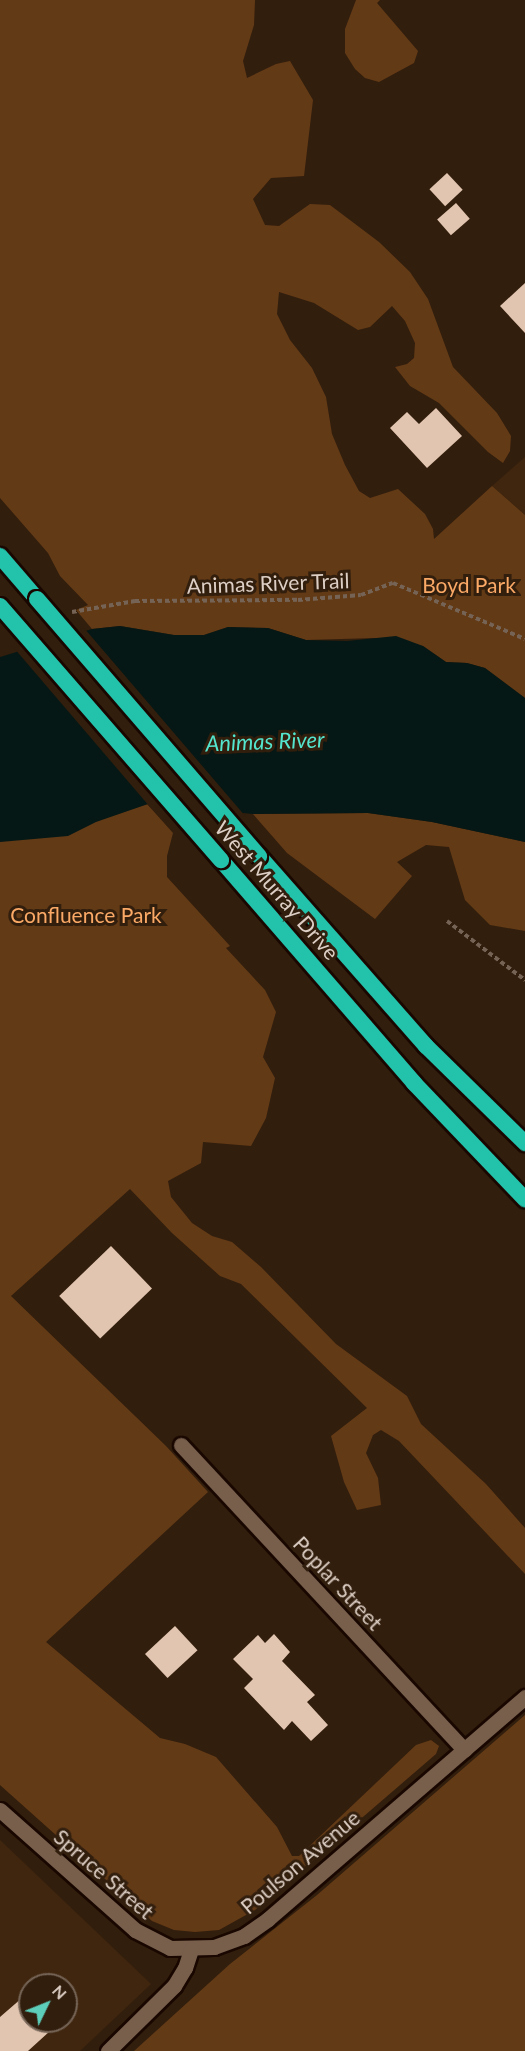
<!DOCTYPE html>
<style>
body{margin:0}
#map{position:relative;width:525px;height:2051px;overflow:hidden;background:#321e0d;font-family:Lato,sans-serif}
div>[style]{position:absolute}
.built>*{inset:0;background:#40260f}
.green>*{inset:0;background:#633a16}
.water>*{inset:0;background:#061815}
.pier>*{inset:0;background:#321e0d}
.building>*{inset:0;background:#e1c5b0;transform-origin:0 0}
.path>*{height:4px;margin-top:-2px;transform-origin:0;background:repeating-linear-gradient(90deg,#756355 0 4.5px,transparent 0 7.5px)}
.roads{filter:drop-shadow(2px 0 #190700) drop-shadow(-2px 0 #190700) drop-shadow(0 2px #190700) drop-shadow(0 -2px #190700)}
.minor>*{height:15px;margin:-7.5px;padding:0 7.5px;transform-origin:7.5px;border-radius:7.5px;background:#775f4c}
.trunk>*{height:16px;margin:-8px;padding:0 8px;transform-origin:8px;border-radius:8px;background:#23c2aa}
.bridges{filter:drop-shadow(2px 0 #190700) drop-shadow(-2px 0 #190700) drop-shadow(0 2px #190700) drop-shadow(0 -2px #190700)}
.trunk-bridge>*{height:16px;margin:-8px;padding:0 8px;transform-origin:8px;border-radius:8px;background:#23c2aa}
span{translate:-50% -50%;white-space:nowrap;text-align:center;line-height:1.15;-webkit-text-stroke:6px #321e0d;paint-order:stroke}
.street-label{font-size:21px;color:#ddcfc5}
.park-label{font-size:21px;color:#fba966}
.water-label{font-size:22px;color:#54e5ce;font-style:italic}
.north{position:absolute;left:18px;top:1973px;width:60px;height:60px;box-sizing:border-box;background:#321e0d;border:2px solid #766557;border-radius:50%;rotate:47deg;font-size:16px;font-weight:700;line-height:24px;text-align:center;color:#ddcfc5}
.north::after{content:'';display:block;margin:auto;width:21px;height:27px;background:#5cceba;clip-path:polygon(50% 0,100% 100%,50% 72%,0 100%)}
</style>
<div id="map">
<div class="built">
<div style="clip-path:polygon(525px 457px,525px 515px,492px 486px)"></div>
<div style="clip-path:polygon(evenodd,0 1840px,151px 1984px,80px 2051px,0 2051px,0 1840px,30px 1985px,66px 1985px,66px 2021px,30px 2021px,30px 1985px)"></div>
</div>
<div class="green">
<div style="clip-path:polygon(0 0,255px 0,254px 25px,243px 61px,247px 78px,276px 64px,290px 61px,313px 100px,304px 176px,271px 178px,253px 199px,265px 225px,279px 226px,310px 204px,330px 205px,379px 242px,410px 272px,428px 299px,453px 367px,497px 413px,511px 436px,510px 451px,503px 463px,488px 452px,439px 403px,410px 386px,395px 367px,407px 364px,414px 358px,415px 343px,405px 321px,392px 306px,370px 327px,358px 330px,314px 303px,279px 292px,277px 314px,290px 340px,312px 368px,326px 397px,332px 434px,345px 465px,359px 491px,370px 498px,398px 489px,425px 514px,433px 529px,434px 539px,492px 486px,525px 515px,525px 698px,485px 668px,467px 663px,446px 662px,423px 646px,375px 638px,306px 640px,268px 628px,228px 627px,204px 635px,174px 635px,120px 626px,92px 629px,76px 610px,88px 605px,60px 576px,48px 553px,0 498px)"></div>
<div style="clip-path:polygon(356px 0,380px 0,377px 3px,418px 51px,414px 63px,379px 82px,365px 78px,355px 69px,345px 53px,345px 29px)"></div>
<div style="clip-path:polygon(0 695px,111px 816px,147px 804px,173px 833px,167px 856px,167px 877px,230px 946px,226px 948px,265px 990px,276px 1012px,263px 1057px,275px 1078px,266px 1118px,251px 1146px,203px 1142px,201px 1163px,168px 1181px,171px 1197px,192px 1223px,212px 1236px,232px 1242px,261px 1267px,336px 1344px,407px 1396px,421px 1424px,486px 1484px,525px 1528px,525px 1574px,399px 1441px,381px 1430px,373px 1435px,366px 1453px,378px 1478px,381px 1505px,357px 1510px,344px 1482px,331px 1436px,367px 1408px,241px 1284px,220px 1276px,172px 1233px,130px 1189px,11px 1296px,166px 1446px,208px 1492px,46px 1642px,160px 1738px,185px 1744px,216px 1757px,277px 1827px,292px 1856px,299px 1856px,416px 1745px,431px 1740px,439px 1746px,436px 1754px,255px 1910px,219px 1930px,195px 1932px,174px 1930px,152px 1921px,0 1785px)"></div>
<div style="clip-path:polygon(368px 813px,432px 822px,525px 842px,525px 931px,490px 925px,465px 900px,449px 847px,426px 845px,397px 862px,412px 876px,375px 919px,287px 853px,253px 814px)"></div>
<div style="clip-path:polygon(525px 1715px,525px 2051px,134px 2051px,230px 1964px,317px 1895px)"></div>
</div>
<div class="water">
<div style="clip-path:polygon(120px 626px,174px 635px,204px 635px,228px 627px,268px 628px,306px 640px,347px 641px,396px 636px,423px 646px,446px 662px,467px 663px,485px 668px,525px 698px,525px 842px,432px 822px,368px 813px,253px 814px,148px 804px,96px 822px,68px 836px,0 842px,0 657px,92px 629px)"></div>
</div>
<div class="pier">
<div style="clip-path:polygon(84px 628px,246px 817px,150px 807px,14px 648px)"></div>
</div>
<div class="building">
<div style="left:447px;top:173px;width:23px;height:24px;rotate:47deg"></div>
<div style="left:456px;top:203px;width:21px;height:25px;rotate:49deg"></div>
<div style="clip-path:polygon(525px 283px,525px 333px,500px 306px)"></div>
<div style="clip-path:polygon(436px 408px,462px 436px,427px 468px,390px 428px,407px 412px,419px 424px)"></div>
<div style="left:111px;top:1246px;width:59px;height:72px;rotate:46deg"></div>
<div style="left:175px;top:1626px;width:33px;height:41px;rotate:47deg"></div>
<div style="clip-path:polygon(274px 1634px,290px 1652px,282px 1661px,315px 1695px,307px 1702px,328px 1725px,311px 1741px,292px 1721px,284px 1730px,244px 1688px,253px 1679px,233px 1659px,258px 1635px,265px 1643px)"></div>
<div style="clip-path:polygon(30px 1991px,30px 2021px,61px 2021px,28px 2051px,0 2051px,0 2017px)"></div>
</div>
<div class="path">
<div style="left:72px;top:612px;width:64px;rotate:-9.9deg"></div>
<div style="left:135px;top:601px;width:163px;rotate:-0.4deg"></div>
<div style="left:298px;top:600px;width:63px;rotate:-4.5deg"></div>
<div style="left:361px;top:595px;width:34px;rotate:-21deg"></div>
<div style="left:393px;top:583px;width:143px;rotate:23deg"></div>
<div style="left:447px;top:921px;width:98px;rotate:37.1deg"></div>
</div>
<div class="roads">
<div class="minor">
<div style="left:181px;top:1445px;width:416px;rotate:47.1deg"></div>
<div style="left:0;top:1810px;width:181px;rotate:41.6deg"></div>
<div style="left:135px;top:1930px;width:39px;rotate:27deg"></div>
<div style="left:170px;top:1948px;width:44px;rotate:-1.3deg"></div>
<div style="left:214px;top:1947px;width:32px;rotate:-20deg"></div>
<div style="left:244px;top:1936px;width:29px;rotate:-35deg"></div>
<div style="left:268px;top:1919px;width:340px;rotate:-40.8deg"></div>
<div style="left:108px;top:2051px;width:93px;rotate:-44.6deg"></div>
<div style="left:174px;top:1986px;width:21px;rotate:-59deg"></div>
<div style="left:185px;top:1968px;width:20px;rotate:-72deg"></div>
</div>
<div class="trunk">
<div style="left:0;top:556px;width:57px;rotate:49.3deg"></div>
<div style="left:259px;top:856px;width:253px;rotate:48.7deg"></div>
<div style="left:426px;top:1046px;width:139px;rotate:44.4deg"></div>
<div style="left:221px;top:860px;width:295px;rotate:49.1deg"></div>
<div style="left:414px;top:1083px;width:161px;rotate:46.3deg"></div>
</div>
</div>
<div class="bridges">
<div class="trunk-bridge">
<div style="left:37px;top:599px;width:340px;rotate:49.2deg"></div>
<div style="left:0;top:606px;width:337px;rotate:49deg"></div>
</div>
</div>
<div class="street-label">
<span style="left:268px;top:583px;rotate:-2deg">Animas River Trail</span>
<span style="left:277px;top:890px;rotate:49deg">West Murray Drive</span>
<span style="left:338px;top:1583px;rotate:47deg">Poplar Street</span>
<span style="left:300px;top:1862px;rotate:-40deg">Poulson Avenue</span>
<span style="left:104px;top:1874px;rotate:41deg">Spruce Street</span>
</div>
<div class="park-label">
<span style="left:469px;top:585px">Boyd Park</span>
<span style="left:86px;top:915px">Confluence Park</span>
</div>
<div class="water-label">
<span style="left:265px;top:741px;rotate:-2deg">Animas River</span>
</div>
<div class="north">N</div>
</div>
